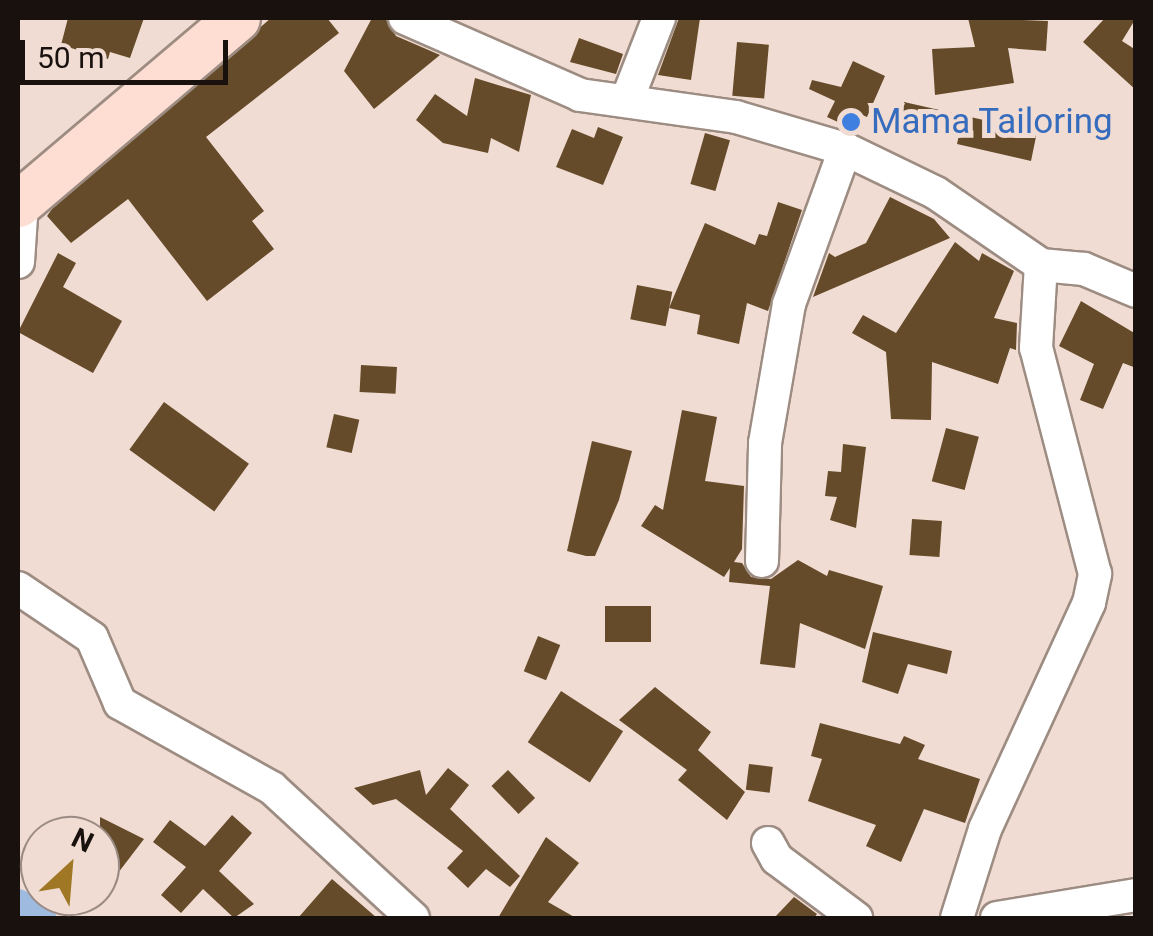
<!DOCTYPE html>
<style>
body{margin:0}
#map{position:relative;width:1153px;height:936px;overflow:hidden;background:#f0dcd2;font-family:Roboto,sans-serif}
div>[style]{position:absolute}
.canal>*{height:30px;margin:-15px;padding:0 15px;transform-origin:15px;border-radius:15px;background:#9ebadf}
.building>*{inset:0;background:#654b29;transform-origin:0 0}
.roads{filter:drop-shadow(2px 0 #9d8c82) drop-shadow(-2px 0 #9d8c82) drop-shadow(0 2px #9d8c82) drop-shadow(0 -2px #9d8c82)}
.street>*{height:32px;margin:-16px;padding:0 16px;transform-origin:16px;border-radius:16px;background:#fff}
.secondary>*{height:45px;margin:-22.5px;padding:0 22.5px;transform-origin:22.5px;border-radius:22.5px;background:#feded3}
.dots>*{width:28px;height:28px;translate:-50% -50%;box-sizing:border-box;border:5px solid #f0dcd2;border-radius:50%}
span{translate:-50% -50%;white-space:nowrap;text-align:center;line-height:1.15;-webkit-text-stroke:10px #f0dcd2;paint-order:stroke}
.shop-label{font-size:35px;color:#366cbe}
.left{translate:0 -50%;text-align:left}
.frame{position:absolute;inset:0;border:20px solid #18110e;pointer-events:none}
.north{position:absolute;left:20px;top:816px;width:100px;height:100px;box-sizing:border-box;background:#f0dcd2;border:2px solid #9a8b84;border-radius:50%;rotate:26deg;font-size:28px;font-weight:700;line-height:40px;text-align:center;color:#18110e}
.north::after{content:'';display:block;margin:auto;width:35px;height:45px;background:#9f7725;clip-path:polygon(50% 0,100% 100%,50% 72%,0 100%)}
.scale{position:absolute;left:20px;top:40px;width:208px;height:45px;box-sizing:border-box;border:5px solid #18110e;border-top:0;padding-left:12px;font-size:30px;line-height:35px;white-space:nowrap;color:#18110e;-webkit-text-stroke:8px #f0dcd2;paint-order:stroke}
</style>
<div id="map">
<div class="canal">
<div style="left:18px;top:904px;width:27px;rotate:31deg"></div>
</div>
<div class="building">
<div style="clip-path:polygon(68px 18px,144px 18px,130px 58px,110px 52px,108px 59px,61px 45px)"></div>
<div style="clip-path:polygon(271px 18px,327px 18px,339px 33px,206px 137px,264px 211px,252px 221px,274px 249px,207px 301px,128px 199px,71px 243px,47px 216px,52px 209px)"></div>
<div style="clip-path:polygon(372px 18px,385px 18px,396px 36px,440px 55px,374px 109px,344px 71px)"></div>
<div style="clip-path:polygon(679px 18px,700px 18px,691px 80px,658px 75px)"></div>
<div style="clip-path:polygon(968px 18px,1048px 21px,1046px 51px,1008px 48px,1014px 83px,935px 95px,932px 49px,975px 47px)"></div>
<div style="clip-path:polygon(1105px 18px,1136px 18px,1122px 41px,1136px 50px,1136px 90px,1083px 42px)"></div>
<div style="clip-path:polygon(579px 38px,623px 54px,616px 74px,570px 62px)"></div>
<div style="left:737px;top:42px;width:32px;height:54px;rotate:5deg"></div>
<div style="clip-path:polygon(853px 61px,885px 76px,867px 117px,860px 114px,853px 129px,827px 117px,835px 101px,809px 89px,812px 80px,841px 87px)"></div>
<div style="clip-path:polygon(475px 78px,531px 95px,519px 152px,491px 138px,488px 153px,443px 143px,416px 120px,435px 94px,467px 116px)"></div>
<div style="clip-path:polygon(904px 102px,1037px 132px,1031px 161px,957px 144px,959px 135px,901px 129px)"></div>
<div style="clip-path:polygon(598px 127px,623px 137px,603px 185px,556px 167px,572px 129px,594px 138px)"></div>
<div style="left:705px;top:133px;width:26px;height:53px;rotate:16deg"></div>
<div style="clip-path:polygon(890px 197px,934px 219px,950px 238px,813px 297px,829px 253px,835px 257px,866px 243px)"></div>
<div style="clip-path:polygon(778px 202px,802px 210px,768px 311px,747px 303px,739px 344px,697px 334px,700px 315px,669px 308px,705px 223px,755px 245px,759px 234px,767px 236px)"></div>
<div style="clip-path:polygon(955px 242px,979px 261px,982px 253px,1014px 271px,994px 318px,1017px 323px,1016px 350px,1010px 348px,998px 384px,932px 362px,931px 420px,891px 419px,886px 352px,852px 333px,863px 315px,896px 333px)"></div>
<div style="clip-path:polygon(58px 253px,76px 263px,63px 287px,122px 321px,93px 373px,18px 332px)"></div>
<div style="left:637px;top:285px;width:36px;height:35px;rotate:11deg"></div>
<div style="clip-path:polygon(1081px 301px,1136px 334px,1136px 368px,1123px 363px,1103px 409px,1080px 400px,1094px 364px,1059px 346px)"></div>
<div style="left:361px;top:365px;width:36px;height:27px;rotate:3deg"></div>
<div style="left:164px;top:402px;width:105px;height:59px;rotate:36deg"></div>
<div style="clip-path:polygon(682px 410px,717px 417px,705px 481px,744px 486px,742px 549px,734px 562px,742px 563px,751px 577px,771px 579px,798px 560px,827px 576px,829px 570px,883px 586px,865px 649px,800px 623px,795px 668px,760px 664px,770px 586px,729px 582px,730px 568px,724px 577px,641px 526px,655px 505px,663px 510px)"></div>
<div style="left:334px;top:414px;width:26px;height:34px;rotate:13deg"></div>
<div style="left:946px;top:428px;width:34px;height:55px;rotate:15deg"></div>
<div style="clip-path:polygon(592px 441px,632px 451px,619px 500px,595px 556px,586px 556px,567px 551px)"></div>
<div style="clip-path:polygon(843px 444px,866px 447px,856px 528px,830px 520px,837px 497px,825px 496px,828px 471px,841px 472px)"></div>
<div style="left:912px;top:519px;width:30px;height:36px;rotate:4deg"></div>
<div style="left:605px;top:606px;width:46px;height:36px"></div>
<div style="clip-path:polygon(873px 632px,952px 651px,947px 674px,908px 664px,898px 694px,862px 682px)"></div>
<div style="left:538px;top:636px;width:24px;height:38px;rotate:22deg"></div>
<div style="clip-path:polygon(655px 687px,711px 732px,698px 750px,745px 792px,727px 820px,678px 780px,687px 770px,619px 720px)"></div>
<div style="left:561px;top:691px;width:74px;height:61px;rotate:33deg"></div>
<div style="clip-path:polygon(820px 723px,900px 744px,904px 736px,925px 745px,918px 759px,980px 779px,965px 823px,924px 809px,901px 862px,866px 846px,876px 825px,808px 801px,822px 759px,811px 756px)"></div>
<div style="left:749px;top:764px;width:24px;height:26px;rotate:7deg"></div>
<div style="clip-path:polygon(448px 768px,469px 785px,450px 809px,520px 876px,510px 887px,486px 869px,468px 888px,447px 868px,463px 851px,396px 799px,373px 805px,354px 788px,420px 770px,426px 795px)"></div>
<div style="left:508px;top:770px;width:39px;height:23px;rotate:46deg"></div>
<div style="clip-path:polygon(232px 815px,252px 833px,219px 871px,254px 904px,234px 918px,203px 889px,181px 913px,161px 895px,186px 867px,153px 842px,170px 820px,205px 846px)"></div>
<div style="clip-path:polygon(100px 817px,144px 839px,118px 873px,100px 859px)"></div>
<div style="clip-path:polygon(546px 837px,579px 863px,548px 902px,576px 918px,498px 918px)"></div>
<div style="clip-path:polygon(332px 879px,377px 918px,298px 918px)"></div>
<div style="clip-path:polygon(794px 897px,817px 914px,814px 918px,774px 918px)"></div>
</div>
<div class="roads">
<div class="street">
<div style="left:405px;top:18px;width:191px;rotate:23.7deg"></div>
<div style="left:580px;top:95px;width:158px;rotate:8deg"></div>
<div style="left:736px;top:117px;width:114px;rotate:16.4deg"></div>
<div style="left:845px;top:149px;width:101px;rotate:25.8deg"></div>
<div style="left:936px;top:193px;width:127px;rotate:34.4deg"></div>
<div style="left:1041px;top:265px;width:43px;rotate:5.3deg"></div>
<div style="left:1084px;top:269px;width:56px;rotate:22.9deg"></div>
<div style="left:627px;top:100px;width:88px;rotate:-68.7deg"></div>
<div style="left:18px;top:262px;width:61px;rotate:-86.2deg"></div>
<div style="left:762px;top:561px;width:118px;rotate:-88.5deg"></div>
<div style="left:765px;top:443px;width:141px;rotate:-80.2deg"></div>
<div style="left:789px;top:304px;width:165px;rotate:-70.1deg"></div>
<div style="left:18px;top:588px;width:89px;rotate:34deg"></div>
<div style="left:92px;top:638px;width:71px;rotate:66.7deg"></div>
<div style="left:120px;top:703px;width:174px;rotate:29.2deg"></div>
<div style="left:272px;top:788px;width:192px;rotate:42.7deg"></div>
<div style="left:768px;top:843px;width:18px;rotate:61deg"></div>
<div style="left:777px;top:859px;width:99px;rotate:36.8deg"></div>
<div style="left:957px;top:918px;width:93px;rotate:-72.5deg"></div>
<div style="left:985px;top:829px;width:249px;rotate:-65.3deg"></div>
<div style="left:1089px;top:603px;width:30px;rotate:-78deg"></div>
<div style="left:1095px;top:574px;width:234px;rotate:-104.6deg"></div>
<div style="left:1036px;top:348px;width:83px;rotate:-86.6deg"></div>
<div style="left:997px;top:918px;width:141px;rotate:-9.4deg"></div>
</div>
<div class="secondary">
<div style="left:18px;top:204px;width:287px;rotate:-40.3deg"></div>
</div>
</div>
<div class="dots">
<div style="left:851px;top:122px;background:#3f7fe0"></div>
</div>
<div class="shop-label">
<span class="left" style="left:871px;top:122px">Mama Tailoring</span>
</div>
<div class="frame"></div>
<div class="north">N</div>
<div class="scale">50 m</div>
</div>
